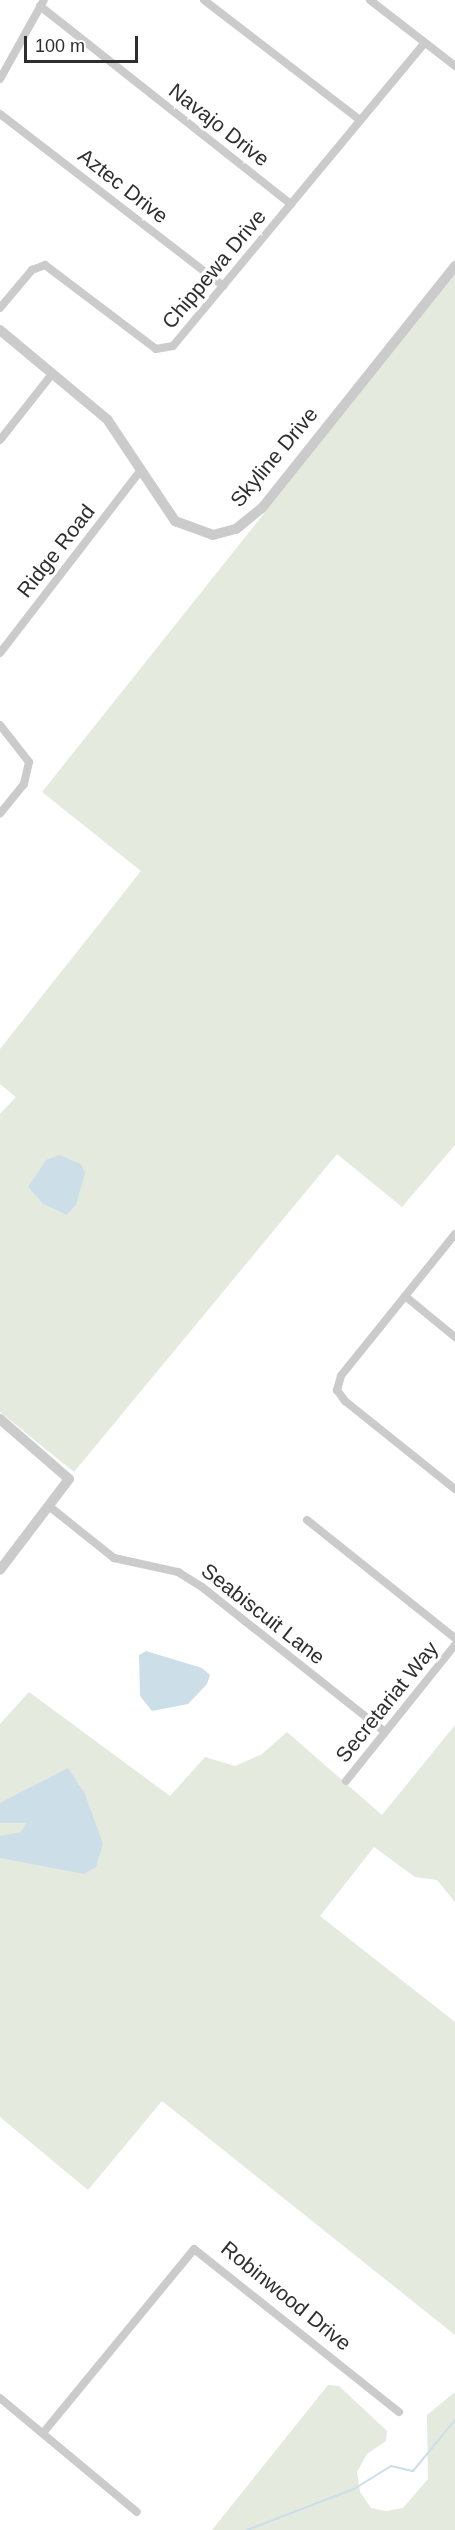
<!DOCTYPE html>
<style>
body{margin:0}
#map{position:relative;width:455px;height:2530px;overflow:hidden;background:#fff;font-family:Arial,sans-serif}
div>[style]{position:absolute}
.green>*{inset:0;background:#e4eade}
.water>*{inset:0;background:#ccdee8}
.stream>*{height:2px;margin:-1px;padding:0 1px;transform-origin:1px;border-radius:1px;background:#ccdee8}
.minor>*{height:8px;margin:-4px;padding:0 4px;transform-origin:4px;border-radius:4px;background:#cbcbcb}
.tertiary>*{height:10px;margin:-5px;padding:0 5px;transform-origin:5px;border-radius:5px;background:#cbcbcb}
span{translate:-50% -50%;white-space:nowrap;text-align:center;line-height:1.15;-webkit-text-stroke:6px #fff;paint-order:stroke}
.street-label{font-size:21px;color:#2e2e2e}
.scale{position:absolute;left:24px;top:36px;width:114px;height:27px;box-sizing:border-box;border:3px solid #2e2e2e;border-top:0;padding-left:8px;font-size:18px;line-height:21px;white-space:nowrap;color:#2e2e2e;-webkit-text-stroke:4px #fff;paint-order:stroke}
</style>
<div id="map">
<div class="green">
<div style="clip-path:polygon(evenodd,455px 274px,455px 1145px,402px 1207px,337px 1154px,74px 1472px,0 1412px,0 1114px,16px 1097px,0 1084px,0 1049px,141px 871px,42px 792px,455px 274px,28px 1187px,81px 1187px,66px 1215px,43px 1204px,28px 1187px)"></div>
<div style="clip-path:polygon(29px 1692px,170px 1796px,205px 1757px,235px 1766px,262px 1754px,287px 1732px,382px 1815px,455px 1725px,455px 1902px,437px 1880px,415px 1877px,374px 1847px,320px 1916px,455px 2022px,455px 2335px,162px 2101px,88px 2190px,0 2117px,0 1724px)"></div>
<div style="clip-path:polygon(328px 2385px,339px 2386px,387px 2431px,386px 2441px,367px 2454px,357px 2472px,360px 2492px,371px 2508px,386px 2511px,403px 2508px,428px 2479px,427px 2415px,455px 2392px,455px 2530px,212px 2530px)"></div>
</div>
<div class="water">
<div style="clip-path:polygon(59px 1155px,81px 1164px,85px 1173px,76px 1205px,66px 1215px,43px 1204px,28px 1187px,46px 1160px)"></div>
<div style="clip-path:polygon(146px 1651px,202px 1668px,210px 1675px,207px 1684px,188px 1704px,152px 1711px,140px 1696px,139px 1655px)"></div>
<div style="clip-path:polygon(68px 1768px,85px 1794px,103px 1844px,96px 1867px,84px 1874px,0 1858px,0 1836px,21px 1832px,26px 1823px,0 1823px,0 1803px)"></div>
</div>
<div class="stream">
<div style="left:247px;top:2530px;width:115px;rotate:-21deg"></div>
<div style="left:354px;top:2489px;width:44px;rotate:-31.9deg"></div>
<div style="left:391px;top:2466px;width:23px;rotate:13deg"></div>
<div style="left:413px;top:2471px;width:66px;rotate:-50.5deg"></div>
</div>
<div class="minor">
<div style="left:204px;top:0;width:197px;rotate:37.6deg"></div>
<div style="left:370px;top:0;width:108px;rotate:37.8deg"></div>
<div style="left:40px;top:6px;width:320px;rotate:38.3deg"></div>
<div style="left:0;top:79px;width:90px;rotate:-60.9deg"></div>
<div style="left:0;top:114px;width:282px;rotate:37.6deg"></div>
<div style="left:0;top:308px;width:50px;rotate:-49.9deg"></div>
<div style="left:32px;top:270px;width:14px;rotate:-21deg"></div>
<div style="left:45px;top:265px;width:139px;rotate:37.1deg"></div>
<div style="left:156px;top:349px;width:17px;rotate:-10deg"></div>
<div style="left:173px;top:346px;width:393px;rotate:-50.3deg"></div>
<div style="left:0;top:440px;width:85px;rotate:-51.7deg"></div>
<div style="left:0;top:653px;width:230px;rotate:-52.4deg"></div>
<div style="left:0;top:725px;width:47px;rotate:51.9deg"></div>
<div style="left:29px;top:762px;width:23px;rotate:103deg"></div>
<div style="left:24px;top:784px;width:38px;rotate:129deg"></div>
<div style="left:455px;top:1234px;width:182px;rotate:128.8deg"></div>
<div style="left:341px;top:1376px;width:15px;rotate:106deg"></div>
<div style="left:337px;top:1390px;width:14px;rotate:54deg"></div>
<div style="left:345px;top:1401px;width:141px;rotate:38.7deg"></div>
<div style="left:405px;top:1296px;width:65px;rotate:39.4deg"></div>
<div style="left:50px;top:1507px;width:82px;rotate:38.6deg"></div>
<div style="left:114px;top:1558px;width:66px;rotate:12.3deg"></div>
<div style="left:178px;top:1572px;width:28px;rotate:32deg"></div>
<div style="left:202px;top:1587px;width:233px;rotate:38.4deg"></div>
<div style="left:307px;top:1520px;width:189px;rotate:38.6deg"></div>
<div style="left:346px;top:1781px;width:174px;rotate:-51.3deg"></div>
<div style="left:0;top:2398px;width:178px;rotate:39.8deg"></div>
<div style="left:43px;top:2433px;width:238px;rotate:-50.6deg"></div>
<div style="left:194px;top:2249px;width:262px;rotate:38.5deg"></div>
</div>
<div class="tertiary">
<div style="left:0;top:330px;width:139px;rotate:39.8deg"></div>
<div style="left:107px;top:419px;width:123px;rotate:56.3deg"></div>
<div style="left:175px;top:521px;width:40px;rotate:20.2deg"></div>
<div style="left:213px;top:535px;width:24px;rotate:-15deg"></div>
<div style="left:236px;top:529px;width:33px;rotate:-39deg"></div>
<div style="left:262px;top:508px;width:310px;rotate:-51.4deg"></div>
<div style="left:0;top:1419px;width:91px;rotate:41deg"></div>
<div style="left:69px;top:1479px;width:114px;rotate:127.2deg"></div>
</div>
<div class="street-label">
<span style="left:219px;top:125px;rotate:38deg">Navajo Drive</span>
<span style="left:123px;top:186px;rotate:38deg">Aztec Drive</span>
<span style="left:214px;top:269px;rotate:-50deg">Chippewa Drive</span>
<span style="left:274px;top:457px;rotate:-50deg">Skyline Drive</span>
<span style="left:56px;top:551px;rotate:-52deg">Ridge Road</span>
<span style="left:263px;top:1614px;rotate:38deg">Seabiscuit Lane</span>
<span style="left:387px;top:1702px;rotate:-51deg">Secretariat Way</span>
<span style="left:286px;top:2296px;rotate:39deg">Robinwood Drive</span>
</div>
<div class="scale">100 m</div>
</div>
